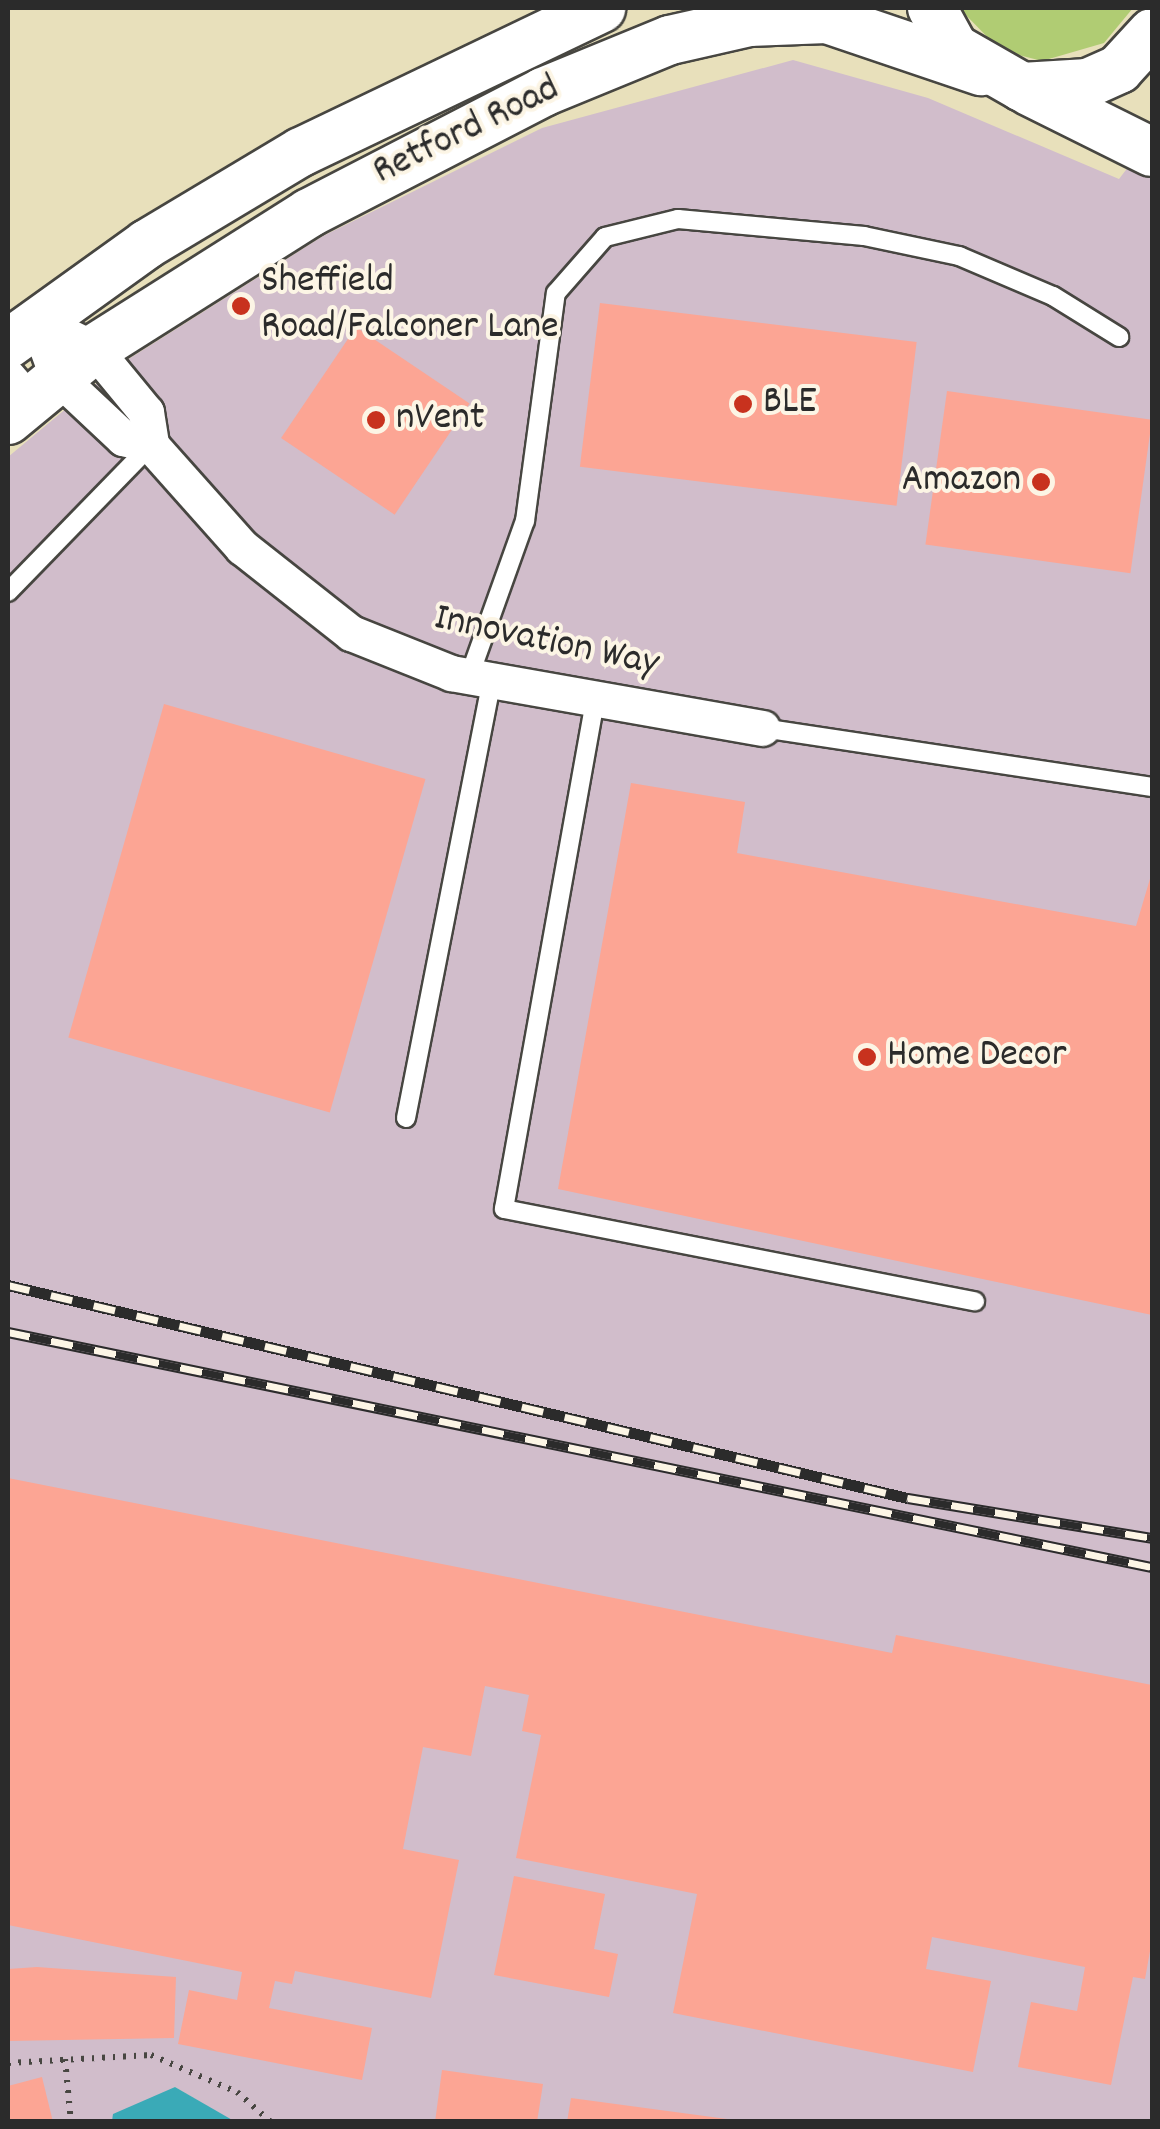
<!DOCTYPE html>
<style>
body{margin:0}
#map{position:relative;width:1160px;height:2129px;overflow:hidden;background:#e8e0bb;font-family:Dekko,sans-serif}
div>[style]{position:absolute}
.industrial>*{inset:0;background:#d1bdcb}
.green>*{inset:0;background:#b0cc73}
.water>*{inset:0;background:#3aaab7}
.building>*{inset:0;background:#fca594;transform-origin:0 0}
.path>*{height:6px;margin-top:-3px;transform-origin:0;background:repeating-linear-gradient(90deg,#474641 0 2.5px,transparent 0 10.5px)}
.roads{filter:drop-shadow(2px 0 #474641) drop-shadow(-2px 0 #474641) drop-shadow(0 2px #474641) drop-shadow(0 -2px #474641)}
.lane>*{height:18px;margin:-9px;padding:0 9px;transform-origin:9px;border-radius:9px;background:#fff}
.street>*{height:35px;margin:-17.5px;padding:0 17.5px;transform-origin:17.5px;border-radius:17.5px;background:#fff}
.secondary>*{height:48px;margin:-24px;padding:0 24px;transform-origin:24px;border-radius:24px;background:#fff}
.rail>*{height:11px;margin-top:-5.5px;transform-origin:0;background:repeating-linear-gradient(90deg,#fcf5e5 0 22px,#2b2b2b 0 44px);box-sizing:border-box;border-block:2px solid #2b2b2b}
.dots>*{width:28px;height:28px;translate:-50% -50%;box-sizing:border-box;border:5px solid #fcf5e5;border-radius:50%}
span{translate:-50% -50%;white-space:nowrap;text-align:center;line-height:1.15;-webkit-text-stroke:8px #fcf5e5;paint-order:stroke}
.street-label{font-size:40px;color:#2b2b2b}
.poi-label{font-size:40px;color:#2b2b2b}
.left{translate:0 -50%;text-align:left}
.right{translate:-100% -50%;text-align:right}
.frame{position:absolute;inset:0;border:10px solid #2b2b2b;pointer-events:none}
</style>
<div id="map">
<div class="industrial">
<div style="clip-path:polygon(793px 60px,928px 98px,1119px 179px,1152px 136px,1152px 2121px,234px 2122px,175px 2087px,112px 2121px,8px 2121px,8px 457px,116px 367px,323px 236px,542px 128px)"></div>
</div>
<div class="green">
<div style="clip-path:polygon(959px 8px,1133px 8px,1104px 43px,1042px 61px,1000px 50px)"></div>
</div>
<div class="water">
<div style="clip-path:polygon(175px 2087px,234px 2121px,112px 2121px,113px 2114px)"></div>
</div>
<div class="building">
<div style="left:600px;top:303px;width:319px;height:165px;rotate:7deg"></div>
<div style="left:356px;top:327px;width:137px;height:134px;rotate:34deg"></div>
<div style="left:947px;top:391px;width:207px;height:155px;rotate:8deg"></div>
<div style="left:164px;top:704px;width:272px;height:347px;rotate:16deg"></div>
<div style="clip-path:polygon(631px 783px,745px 802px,737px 853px,1136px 926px,1152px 872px,1152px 1315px,558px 1189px)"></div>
<div style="clip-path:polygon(8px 1478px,892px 1653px,896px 1635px,1152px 1685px,1152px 1940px,1145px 1979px,1133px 1977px,1111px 2085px,1018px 2067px,1031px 2002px,1077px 2011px,1085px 1967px,932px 1937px,926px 1969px,991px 1981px,973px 2072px,673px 2013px,697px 1894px,516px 1858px,541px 1735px,522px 1731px,529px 1695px,485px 1686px,471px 1756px,423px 1747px,403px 1849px,459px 1860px,431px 1998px,295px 1971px,292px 1984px,275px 1981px,269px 2008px,372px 2028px,362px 2080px,178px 2044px,189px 1990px,237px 2000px,242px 1972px,8px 1925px)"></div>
<div style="clip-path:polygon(514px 1876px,605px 1894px,594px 1949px,618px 1954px,609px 1997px,494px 1975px)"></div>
<div style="clip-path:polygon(37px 1967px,176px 1977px,174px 2038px,8px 2041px,8px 1969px)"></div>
<div style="clip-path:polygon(442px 2070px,543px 2084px,537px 2122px,435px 2122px)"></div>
<div style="clip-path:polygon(42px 2077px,53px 2122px,8px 2122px,8px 2086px)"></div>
<div style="clip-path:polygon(571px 2098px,727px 2119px,727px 2122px,567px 2122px)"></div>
</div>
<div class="path">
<div style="left:65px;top:2059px;width:63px;rotate:84.6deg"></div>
<div style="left:8px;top:2063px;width:143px;rotate:-3.2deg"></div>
<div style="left:151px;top:2055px;width:94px;rotate:23.3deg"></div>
<div style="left:237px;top:2092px;width:45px;rotate:41.4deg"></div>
</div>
<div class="roads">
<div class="lane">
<div style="left:8px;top:592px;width:205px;rotate:-45.8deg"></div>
<div style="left:469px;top:677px;width:166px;rotate:-70.3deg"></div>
<div style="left:525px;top:521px;width:230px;rotate:-82.3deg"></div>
<div style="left:556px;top:293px;width:74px;rotate:-48.8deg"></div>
<div style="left:605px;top:237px;width:75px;rotate:-13.9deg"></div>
<div style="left:678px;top:219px;width:187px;rotate:5.2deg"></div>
<div style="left:864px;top:236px;width:97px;rotate:11.9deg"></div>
<div style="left:959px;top:256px;width:102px;rotate:23.1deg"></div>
<div style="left:1053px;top:296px;width:78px;rotate:31.8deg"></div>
<div style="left:595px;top:701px;width:516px;rotate:100.16deg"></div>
<div style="left:504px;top:1209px;width:480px;rotate:11.1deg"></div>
<div style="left:762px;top:728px;width:394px;rotate:8.6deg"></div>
<div style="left:406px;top:1118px;width:445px;rotate:-78.9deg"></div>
</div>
<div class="street">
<div style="left:37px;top:321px;width:64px;rotate:26.2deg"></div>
<div style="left:94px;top:349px;width:82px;rotate:50.5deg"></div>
<div style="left:146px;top:412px;width:33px;rotate:81deg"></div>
<div style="left:151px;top:445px;width:137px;rotate:48.3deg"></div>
<div style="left:242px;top:547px;width:139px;rotate:38.3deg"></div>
<div style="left:351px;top:633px;width:108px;rotate:21.8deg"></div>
<div style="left:451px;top:673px;width:316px;rotate:10deg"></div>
<div style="left:37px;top:321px;width:59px;rotate:70deg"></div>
<div style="left:57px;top:376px;width:91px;rotate:43.2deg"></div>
<div style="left:123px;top:438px;width:29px;rotate:14deg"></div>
<div style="left:8px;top:377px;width:32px;rotate:49deg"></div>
</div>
<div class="secondary">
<div style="left:932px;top:8px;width:46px;rotate:61.2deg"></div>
<div style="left:954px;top:48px;width:78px;rotate:29.8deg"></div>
<div style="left:1022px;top:87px;width:66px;rotate:-3.5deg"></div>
<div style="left:1088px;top:83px;width:34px;rotate:-24deg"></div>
<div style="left:1119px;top:69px;width:49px;rotate:-47.5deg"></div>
<div style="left:1029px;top:91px;width:137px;rotate:26.4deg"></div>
<div style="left:8px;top:344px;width:171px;rotate:-35.7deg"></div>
<div style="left:147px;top:244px;width:179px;rotate:-30.9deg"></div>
<div style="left:301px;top:152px;width:333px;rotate:-25.6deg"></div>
<div style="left:8px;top:420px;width:112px;rotate:-39.5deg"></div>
<div style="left:94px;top:349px;width:254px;rotate:-32.3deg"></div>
<div style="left:309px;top:213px;width:263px;rotate:-27.3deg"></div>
<div style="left:543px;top:92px;width:137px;rotate:-22.3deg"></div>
<div style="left:670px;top:40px;width:81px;rotate:-12.8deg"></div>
<div style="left:749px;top:22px;width:78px;rotate:-2.2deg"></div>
<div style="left:827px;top:19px;width:163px;rotate:18.7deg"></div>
</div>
</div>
<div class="rail">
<div style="left:8px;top:1285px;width:925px;rotate:13.32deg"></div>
<div style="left:908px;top:1498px;width:247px;rotate:9.3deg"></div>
<div style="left:8px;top:1332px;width:1168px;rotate:11.61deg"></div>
</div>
<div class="dots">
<div style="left:241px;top:306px;background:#c8321e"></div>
<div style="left:743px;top:404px;background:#c8321e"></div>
<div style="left:376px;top:420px;background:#c8321e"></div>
<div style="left:1041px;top:482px;background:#c8321e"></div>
<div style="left:867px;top:1057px;background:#c8321e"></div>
</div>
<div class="street-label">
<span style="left:467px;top:132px;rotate:-26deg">Retford Road</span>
<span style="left:546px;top:643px;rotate:12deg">Innovation Way</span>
</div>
<div class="poi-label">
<span class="left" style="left:261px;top:306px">Sheffield<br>Road/Falconer Lane</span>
<span class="left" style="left:763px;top:404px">BLE</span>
<span class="left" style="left:396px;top:420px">nVent</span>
<span class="right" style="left:1021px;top:482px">Amazon</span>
<span class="left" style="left:887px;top:1057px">Home Decor</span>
</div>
<div class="frame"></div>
</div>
